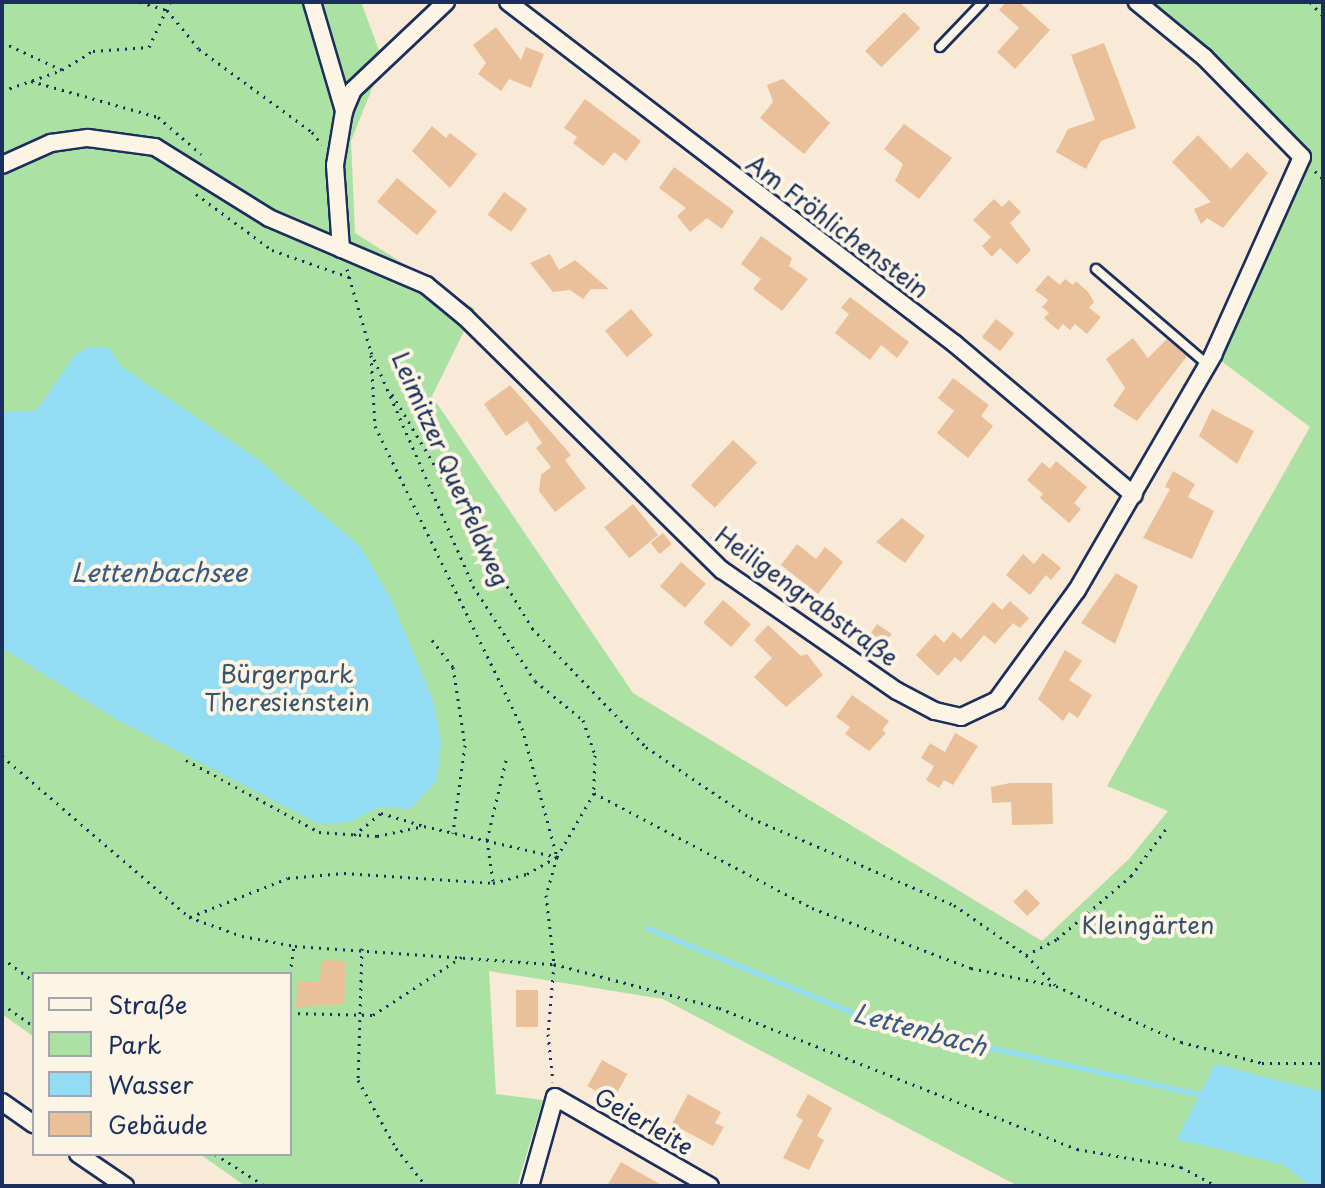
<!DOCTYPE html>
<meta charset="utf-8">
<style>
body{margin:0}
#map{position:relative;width:1325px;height:1188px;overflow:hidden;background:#f8ead6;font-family:"Playpen Sans",sans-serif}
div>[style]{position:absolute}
.green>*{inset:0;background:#ace1a4}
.water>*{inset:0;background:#93ddf4}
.stream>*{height:5px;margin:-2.5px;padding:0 2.5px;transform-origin:2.5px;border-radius:2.5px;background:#93ddf4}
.building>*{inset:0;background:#eac09a;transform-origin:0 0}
.path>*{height:3px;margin-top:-1.5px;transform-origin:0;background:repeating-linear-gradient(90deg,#1b2f5e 0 2px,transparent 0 8px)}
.roads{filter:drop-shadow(2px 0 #1b2f5e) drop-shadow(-2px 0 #1b2f5e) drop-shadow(0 2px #1b2f5e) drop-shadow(0 -2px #1b2f5e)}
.service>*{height:8px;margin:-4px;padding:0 4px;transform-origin:4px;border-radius:4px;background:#fcf5e5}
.minor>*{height:16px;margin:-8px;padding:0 8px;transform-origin:8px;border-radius:8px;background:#fcf5e5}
span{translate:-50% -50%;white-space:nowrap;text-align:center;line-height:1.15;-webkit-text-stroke:8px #fcf5e5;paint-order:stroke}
.street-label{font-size:24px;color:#1b2f5e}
.park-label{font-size:24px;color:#38536c}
.water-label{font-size:26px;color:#395a84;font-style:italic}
.frame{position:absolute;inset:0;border:4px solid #1b2f5e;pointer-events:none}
.legend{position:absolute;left:32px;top:972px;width:260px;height:184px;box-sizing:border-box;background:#fcf5e5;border:2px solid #a2a6af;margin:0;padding:10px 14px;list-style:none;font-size:24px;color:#1b2f5e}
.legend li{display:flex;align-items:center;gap:16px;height:40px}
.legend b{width:40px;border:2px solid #a2a6af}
</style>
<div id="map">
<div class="green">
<div style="clip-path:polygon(2px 2px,361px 2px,383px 61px,351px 141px,355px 233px,475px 309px,432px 396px,633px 693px,1042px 941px,1129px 859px,1168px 811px,1107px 786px,1310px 427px,1213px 355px,1301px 157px,1137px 2px,1323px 2px,1323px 1186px,1018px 1186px,663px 999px,489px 971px,496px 1094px,543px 1100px,517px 1186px,245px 1186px,200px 1154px,290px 1154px,290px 974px,34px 974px,34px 1037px,2px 1014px)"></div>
</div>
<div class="water">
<div style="clip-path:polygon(88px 347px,109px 348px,122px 367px,255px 457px,360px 546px,391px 599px,433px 700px,441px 743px,437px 780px,410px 809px,379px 807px,350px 822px,319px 824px,116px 719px,2px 648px,2px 413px,37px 410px,74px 356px)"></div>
<div style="clip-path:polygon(1215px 1064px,1323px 1092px,1323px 1186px,1309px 1185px,1284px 1165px,1177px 1139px)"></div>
</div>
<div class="stream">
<div style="left:647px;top:928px;width:248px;rotate:22.3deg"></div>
<div style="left:876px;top:1022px;width:335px;rotate:12.6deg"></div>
</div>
<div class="building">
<div style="clip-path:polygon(1006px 2px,1019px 2px,1050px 30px,1015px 69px,997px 52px,1019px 28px,999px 10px)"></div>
<div style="left:904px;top:12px;width:23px;height:55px;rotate:45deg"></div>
<div style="clip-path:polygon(496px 27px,521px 60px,526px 47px,544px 54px,531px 88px,509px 79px,501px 91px,478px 74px,486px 63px,473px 45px)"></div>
<div style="clip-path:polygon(1104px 43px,1136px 128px,1101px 141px,1086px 169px,1056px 152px,1068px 129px,1095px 120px,1071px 55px)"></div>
<div style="clip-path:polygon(783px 79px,830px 123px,804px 154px,760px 118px,773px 102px,767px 85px)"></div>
<div style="clip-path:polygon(585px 99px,641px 141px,626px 161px,614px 152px,603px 166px,573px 143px,577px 137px,564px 128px)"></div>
<div style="clip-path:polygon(904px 124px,952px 158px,919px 199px,895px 181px,903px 164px,884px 149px)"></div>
<div style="clip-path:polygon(432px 126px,446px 138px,450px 133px,477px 154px,450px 188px,412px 151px)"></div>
<div style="clip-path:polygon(1198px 135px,1231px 169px,1247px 152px,1268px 173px,1223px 228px,1207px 218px,1201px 224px,1194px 209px,1211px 202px,1172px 162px)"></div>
<div style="clip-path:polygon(674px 167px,734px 211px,722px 229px,707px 218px,690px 232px,677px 216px,686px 208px,659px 188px)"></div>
<div style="left:397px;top:178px;width:52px;height:31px;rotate:40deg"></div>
<div style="left:504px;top:192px;width:29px;height:28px;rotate:36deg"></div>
<div style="clip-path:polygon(994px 199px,1002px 207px,1009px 200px,1021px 212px,1010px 223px,1031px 250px,1017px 264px,1000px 248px,992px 257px,982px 246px,991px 237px,973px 220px)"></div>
<div style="clip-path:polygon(761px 236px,792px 258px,789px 266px,808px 279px,782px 311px,753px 289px,761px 279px,741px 264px)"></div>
<div style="clip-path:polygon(550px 254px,559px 270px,575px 260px,609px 289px,591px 289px,583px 299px,570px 290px,553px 292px,530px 263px)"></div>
<div style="clip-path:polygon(1048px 275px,1060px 285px,1065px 279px,1073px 285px,1076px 281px,1089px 293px,1094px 302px,1089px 308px,1101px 317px,1087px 334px,1075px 324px,1070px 330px,1063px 324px,1058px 330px,1044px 318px,1049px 313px,1042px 307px,1048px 300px,1035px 290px)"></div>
<div style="clip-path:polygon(850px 297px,909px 342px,897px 358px,881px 345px,870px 360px,835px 333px,849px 314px,841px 308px)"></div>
<div style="left:631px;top:309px;width:34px;height:34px;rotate:50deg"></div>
<div style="left:996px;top:319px;width:23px;height:23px;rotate:38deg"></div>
<div style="clip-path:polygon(1133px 338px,1148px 358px,1167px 339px,1187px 356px,1137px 421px,1113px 406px,1125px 388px,1106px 359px)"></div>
<div style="clip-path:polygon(953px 378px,989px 405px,981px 416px,993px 426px,968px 458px,937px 433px,954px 411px,938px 398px)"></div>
<div style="clip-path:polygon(510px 385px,571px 455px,565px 460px,586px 488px,555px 512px,539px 491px,541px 475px,551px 467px,536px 448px,542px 443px,527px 421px,506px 436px,484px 404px)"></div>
<div style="clip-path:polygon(1212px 409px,1254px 431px,1237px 464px,1199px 436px)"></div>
<div style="left:733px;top:440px;width:33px;height:62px;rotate:43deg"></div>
<div style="clip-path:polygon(1056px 461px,1087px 487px,1074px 503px,1081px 509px,1069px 523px,1040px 498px,1043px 494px,1027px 480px,1042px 462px,1050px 469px)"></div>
<div style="clip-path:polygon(1173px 471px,1195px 484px,1188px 497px,1214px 511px,1192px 559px,1143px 538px,1170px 489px,1165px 487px)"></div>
<div style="left:633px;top:504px;width:40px;height:37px;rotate:51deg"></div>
<div style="clip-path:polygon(902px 518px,925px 536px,905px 563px,876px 542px)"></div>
<div style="left:663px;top:533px;width:14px;height:16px;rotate:51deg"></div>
<div style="clip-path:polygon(797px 544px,816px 559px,825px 547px,843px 562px,818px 594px,781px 565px)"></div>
<div style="clip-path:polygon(1043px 553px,1061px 568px,1051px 580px,1046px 575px,1030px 595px,1006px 575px,1023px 554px,1034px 564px)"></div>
<div style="left:681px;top:562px;width:33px;height:32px;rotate:41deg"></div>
<div style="clip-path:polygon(1116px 573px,1138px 586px,1115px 644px,1081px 623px)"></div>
<div style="left:723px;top:600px;width:37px;height:30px;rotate:41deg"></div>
<div style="clip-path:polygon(1010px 601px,1029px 618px,1020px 628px,1013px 623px,995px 644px,984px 635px,961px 662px,955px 657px,938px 676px,916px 655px,935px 634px,944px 643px,953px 632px,961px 639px,993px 602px,1002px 610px)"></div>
<div style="left:877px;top:624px;width:18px;height:23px;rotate:34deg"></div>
<div style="clip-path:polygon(768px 625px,801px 656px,807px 654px,823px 675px,786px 707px,754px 677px,772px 658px,754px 640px)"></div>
<div style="clip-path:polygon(1065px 650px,1082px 661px,1069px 680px,1092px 695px,1078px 718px,1069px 712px,1063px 721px,1038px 699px)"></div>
<div style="clip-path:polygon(852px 695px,889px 721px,882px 730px,886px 733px,869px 751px,845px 734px,850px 727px,836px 717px)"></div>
<div style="clip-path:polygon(955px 733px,978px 746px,953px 785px,944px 780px,939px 788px,926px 780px,934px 766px,921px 758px,930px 743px,945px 752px)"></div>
<div style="clip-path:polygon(1010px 783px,1052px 783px,1053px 824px,1012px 825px,1011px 802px,992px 803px,991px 787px)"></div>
<div style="left:1026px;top:889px;width:20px;height:18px;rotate:45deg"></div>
<div style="clip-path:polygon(327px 960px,346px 961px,344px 1004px,296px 1007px,298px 981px,320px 982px,321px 963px)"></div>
<div style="left:516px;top:990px;width:22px;height:37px"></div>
<div style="left:602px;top:1060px;width:29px;height:30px;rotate:29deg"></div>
<div style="clip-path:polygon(688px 1094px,721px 1112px,715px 1123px,724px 1127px,713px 1146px,672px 1124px)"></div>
<div style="clip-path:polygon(808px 1094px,832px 1108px,817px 1136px,824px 1140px,809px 1170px,783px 1158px,803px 1120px,796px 1116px)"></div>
<div style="clip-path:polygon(621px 1162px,663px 1186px,607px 1186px)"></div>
</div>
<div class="path">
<div style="left:140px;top:2px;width:28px;rotate:17deg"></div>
<div style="left:167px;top:10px;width:50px;rotate:50.6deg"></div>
<div style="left:199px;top:49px;width:140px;rotate:36.3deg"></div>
<div style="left:312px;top:132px;width:16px;rotate:52deg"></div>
<div style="left:1310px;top:2px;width:19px;rotate:47deg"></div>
<div style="left:2px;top:42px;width:66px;rotate:25deg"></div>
<div style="left:31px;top:81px;width:132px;rotate:15.8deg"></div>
<div style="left:158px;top:117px;width:57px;rotate:40.7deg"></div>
<div style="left:2px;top:91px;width:64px;rotate:-19.3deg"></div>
<div style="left:62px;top:70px;width:36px;rotate:-32deg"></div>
<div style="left:93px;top:51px;width:56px;rotate:-4.1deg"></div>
<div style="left:149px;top:47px;width:50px;rotate:-65deg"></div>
<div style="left:1315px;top:171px;width:11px;rotate:45deg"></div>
<div style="left:196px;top:194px;width:94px;rotate:36.4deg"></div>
<div style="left:272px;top:250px;width:82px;rotate:19.3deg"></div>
<div style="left:347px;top:269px;width:86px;rotate:73.9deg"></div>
<div style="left:371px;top:352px;width:255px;rotate:66.4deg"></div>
<div style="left:473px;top:586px;width:113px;rotate:56.9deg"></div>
<div style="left:535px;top:681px;width:62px;rotate:39.1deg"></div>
<div style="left:583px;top:720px;width:37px;rotate:71deg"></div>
<div style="left:595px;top:755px;width:38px;rotate:92deg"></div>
<div style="left:594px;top:793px;width:74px;rotate:120deg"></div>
<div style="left:557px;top:857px;width:40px;rotate:106deg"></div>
<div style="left:546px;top:895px;width:69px;rotate:83.4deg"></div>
<div style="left:554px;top:964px;width:70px;rotate:94.9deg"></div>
<div style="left:548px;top:1034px;width:48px;rotate:84.1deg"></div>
<div style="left:371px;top:355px;width:71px;rotate:86.8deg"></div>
<div style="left:375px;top:426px;width:336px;rotate:64deg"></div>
<div style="left:522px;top:728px;width:134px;rotate:74.8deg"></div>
<div style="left:392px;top:394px;width:273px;rotate:59.1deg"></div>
<div style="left:532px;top:628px;width:165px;rotate:46.2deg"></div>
<div style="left:646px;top:747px;width:127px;rotate:34.1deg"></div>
<div style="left:751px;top:818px;width:221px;rotate:23.2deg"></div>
<div style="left:954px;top:905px;width:88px;rotate:34.8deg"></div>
<div style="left:1026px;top:955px;width:43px;rotate:45.9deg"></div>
<div style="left:432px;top:640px;width:34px;rotate:52deg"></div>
<div style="left:453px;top:667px;width:79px;rotate:81.3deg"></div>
<div style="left:465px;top:745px;width:89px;rotate:97.8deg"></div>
<div style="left:2px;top:756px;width:247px;rotate:40.7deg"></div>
<div style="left:189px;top:917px;width:56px;rotate:19.7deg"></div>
<div style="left:242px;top:936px;width:54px;rotate:10.7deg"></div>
<div style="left:295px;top:946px;width:260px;rotate:4deg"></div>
<div style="left:554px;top:964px;width:171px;rotate:14.9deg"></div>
<div style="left:719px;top:1008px;width:385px;rotate:21.5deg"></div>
<div style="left:1077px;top:1149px;width:106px;rotate:9.8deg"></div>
<div style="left:1181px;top:1167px;width:40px;rotate:28deg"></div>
<div style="left:186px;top:760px;width:151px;rotate:28.4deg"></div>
<div style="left:319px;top:832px;width:58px;rotate:3.9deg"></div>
<div style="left:377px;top:836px;width:48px;rotate:-12deg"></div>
<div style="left:424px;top:826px;width:137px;rotate:13.1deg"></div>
<div style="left:594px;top:793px;width:246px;rotate:27.8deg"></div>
<div style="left:812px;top:908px;width:170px;rotate:20.7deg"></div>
<div style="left:971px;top:968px;width:87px;rotate:12deg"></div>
<div style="left:1056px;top:986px;width:137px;rotate:24.1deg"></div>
<div style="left:1181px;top:1042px;width:84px;rotate:14.5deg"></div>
<div style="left:1262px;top:1063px;width:61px"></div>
<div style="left:354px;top:835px;width:35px;rotate:-39deg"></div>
<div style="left:381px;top:813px;width:45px;rotate:16.8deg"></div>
<div style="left:493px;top:881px;width:41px;rotate:-98.3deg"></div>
<div style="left:487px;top:840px;width:86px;rotate:-76.6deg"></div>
<div style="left:190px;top:917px;width:105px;rotate:-21.7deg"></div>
<div style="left:288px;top:878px;width:56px;rotate:-5.1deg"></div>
<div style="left:344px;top:873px;width:149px;rotate:3.8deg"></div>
<div style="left:493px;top:883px;width:35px;rotate:-15deg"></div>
<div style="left:527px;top:874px;width:34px;rotate:-30deg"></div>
<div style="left:362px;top:948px;width:132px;rotate:91.7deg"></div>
<div style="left:358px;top:1080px;width:78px;rotate:60.8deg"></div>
<div style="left:396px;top:1148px;width:48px;rotate:51.7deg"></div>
<div style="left:1026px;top:955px;width:35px;rotate:-27deg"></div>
<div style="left:1057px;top:939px;width:97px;rotate:-40.4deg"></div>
<div style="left:1131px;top:876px;width:59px;rotate:-53.3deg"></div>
<div style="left:2px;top:958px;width:39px;rotate:36deg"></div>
<div style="left:290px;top:974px;width:28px;rotate:-82deg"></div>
<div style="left:2px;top:1004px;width:39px;rotate:35deg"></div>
<div style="left:290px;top:1013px;width:83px;rotate:1.4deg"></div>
<div style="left:373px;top:1015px;width:106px;rotate:-33.1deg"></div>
<div style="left:215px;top:1154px;width:59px;rotate:32.6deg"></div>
</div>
<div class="roads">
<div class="service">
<div style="left:940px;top:47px;width:62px;rotate:-46.3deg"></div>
<div style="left:1096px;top:269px;width:146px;rotate:40.6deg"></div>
</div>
<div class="minor">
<div style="left:312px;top:2px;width:114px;rotate:73.6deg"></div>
<div style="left:508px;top:2px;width:563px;rotate:37.42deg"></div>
<div style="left:955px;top:344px;width:234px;rotate:40.2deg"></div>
<div style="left:2px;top:165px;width:54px;rotate:-24.2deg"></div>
<div style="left:51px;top:143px;width:37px;rotate:-8deg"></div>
<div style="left:88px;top:138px;width:68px;rotate:7.7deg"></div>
<div style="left:155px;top:147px;width:134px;rotate:31.9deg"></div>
<div style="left:269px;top:218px;width:171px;rotate:23.1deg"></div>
<div style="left:426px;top:285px;width:50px;rotate:39.4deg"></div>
<div style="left:465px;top:317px;width:361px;rotate:44.6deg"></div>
<div style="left:722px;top:570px;width:213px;rotate:34.7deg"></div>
<div style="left:897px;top:691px;width:43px;rotate:27.8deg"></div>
<div style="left:935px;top:711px;width:27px;rotate:13deg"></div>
<div style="left:961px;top:717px;width:40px;rotate:-25deg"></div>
<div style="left:997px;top:700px;width:136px;rotate:-54deg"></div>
<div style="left:1077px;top:590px;width:272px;rotate:-59.9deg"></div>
<div style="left:1213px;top:355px;width:217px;rotate:-65.8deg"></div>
<div style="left:1302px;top:157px;width:140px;rotate:-134.4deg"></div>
<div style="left:1204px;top:57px;width:87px;rotate:-140.6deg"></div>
<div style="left:341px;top:249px;width:84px;rotate:-94.1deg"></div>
<div style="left:335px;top:165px;width:55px;rotate:-80.5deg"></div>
<div style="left:344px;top:111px;width:23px;rotate:-67deg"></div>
<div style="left:353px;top:90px;width:128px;rotate:-43.4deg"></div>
<div style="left:2px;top:1102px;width:39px;rotate:35deg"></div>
<div style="left:78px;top:1154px;width:57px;rotate:34.2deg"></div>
<div style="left:530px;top:1186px;width:92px;rotate:-74.3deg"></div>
<div style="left:555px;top:1097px;width:179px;rotate:29.9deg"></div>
</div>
</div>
<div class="street-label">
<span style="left:838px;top:226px;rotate:37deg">Am Fröhlichenstein</span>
<span style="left:451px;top:469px;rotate:66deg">Leimitzer Querfeldweg</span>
<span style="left:807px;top:596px;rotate:36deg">Heiligengrabstraße</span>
<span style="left:644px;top:1121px;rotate:30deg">Geierleite</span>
</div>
<div class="park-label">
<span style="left:287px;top:688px">Bürgerpark<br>Theresienstein</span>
<span style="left:1148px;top:925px">Kleingärten</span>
</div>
<div class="water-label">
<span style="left:159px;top:572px">Lettenbachsee</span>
<span style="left:920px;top:1029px;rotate:15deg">Lettenbach</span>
</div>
<div class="frame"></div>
<ul class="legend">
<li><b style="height:10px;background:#fcf5e5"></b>Straße</li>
<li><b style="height:22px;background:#ace1a4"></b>Park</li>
<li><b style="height:22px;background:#93ddf4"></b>Wasser</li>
<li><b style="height:22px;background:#eac09a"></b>Gebäude</li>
</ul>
</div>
